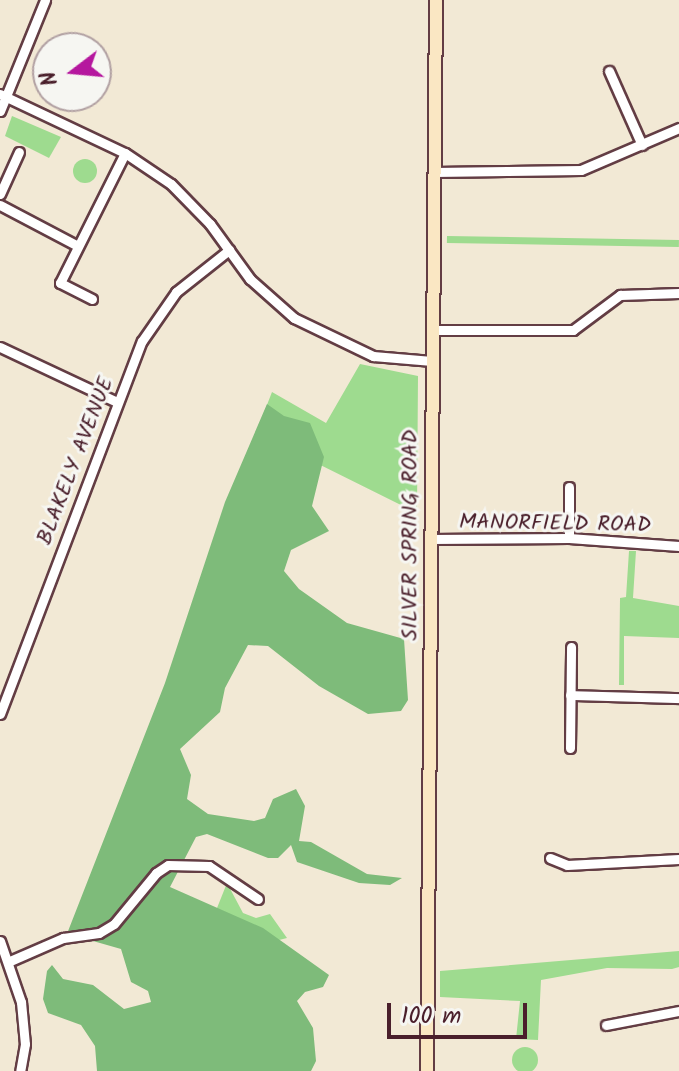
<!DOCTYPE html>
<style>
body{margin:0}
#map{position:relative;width:679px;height:1071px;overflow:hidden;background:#f2e9d5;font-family:Kalam,sans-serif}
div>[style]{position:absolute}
.green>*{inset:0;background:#9edb8f;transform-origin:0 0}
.round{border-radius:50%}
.forest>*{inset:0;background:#7ebb7a}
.roads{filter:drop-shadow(2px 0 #633d44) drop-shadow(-2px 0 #633d44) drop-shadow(0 2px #633d44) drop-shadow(0 -2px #633d44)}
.minor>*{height:9px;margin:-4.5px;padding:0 4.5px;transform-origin:4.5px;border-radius:4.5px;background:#fff}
.secondary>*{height:12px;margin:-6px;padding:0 6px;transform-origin:6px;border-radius:6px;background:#fae7c3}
span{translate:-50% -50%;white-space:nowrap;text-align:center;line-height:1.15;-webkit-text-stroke:6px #f6f6f2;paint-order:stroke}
.street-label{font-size:22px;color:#4a1f2b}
.north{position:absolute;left:32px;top:32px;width:80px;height:80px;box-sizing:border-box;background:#f6f6f2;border:2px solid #b1a0a2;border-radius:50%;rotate:254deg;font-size:22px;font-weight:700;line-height:32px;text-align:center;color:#4a1f2b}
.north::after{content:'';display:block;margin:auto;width:28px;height:36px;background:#b5179e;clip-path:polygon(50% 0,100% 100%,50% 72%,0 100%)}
.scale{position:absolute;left:387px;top:1003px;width:140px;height:36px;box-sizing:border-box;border:4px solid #4a1f2b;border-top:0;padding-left:10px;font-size:24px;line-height:28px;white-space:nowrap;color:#4a1f2b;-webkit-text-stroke:6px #f6f6f2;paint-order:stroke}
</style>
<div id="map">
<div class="green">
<div style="clip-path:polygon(12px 116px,61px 137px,49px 158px,5px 136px)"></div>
<div class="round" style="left:73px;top:159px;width:24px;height:24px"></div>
<div style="left:447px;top:236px;width:232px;height:7px;rotate:1deg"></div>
<div style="clip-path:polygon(360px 364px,418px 376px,417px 513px,256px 433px,272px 392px,326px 423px)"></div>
<div style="clip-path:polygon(629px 551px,636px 551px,633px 598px,679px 606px,679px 638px,624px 636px,624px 685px,619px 685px,620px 598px,626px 597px)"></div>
<div style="clip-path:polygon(227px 883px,243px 913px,256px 918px,270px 914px,287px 938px,275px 941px,213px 918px)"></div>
<div style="clip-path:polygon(679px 951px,679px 967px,672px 969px,607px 968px,541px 980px,538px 1040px,516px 1039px,520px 1001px,440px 997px,440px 971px)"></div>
<div class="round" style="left:512px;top:1047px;width:26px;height:26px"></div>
</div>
<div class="forest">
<div style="clip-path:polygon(267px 404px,284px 416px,310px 423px,324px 457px,312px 506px,329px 531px,291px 550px,284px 571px,299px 589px,347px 623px,404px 639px,408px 700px,401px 711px,368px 714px,319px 686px,268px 646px,248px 645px,225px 688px,220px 712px,180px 749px,191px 775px,187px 799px,208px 814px,254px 821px,265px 818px,273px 799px,296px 789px,305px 806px,299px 841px,311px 842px,367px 874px,402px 878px,390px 885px,359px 883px,297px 862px,291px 845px,278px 858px,268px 858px,207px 834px,196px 837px,170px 887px,263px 928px,329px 975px,323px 987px,305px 992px,297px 1001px,313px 1028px,316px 1061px,311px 1071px,97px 1071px,95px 1046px,81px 1025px,48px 1013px,43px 999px,47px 971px,52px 965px,63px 979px,93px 985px,124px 1009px,151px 1002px,148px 991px,131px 982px,121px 949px,93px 941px,63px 944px,165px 683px,225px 502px)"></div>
</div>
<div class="roads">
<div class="minor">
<div style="left:609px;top:71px;width:81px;rotate:66deg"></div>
<div style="left:0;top:94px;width:138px;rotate:25.3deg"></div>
<div style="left:125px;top:153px;width:55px;rotate:34deg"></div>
<div style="left:171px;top:184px;width:56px;rotate:45.7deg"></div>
<div style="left:210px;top:224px;width:68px;rotate:54deg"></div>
<div style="left:250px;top:279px;width:59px;rotate:41.6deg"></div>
<div style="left:294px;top:318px;width:88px;rotate:25.7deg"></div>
<div style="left:373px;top:356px;width:59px;rotate:4.8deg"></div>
<div style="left:0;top:111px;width:120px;rotate:-67.9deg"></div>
<div style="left:434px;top:172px;width:147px;rotate:-0.8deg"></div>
<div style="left:581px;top:170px;width:107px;rotate:-23.2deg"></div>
<div style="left:0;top:194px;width:46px;rotate:-65.7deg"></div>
<div style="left:0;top:205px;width:88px;rotate:27.7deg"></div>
<div style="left:92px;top:299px;width:36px;rotate:-153deg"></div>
<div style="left:60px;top:283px;width:145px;rotate:-63.4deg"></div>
<div style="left:432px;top:330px;width:141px"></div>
<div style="left:573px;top:330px;width:59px;rotate:-36.7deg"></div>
<div style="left:620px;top:295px;width:59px;rotate:-1.9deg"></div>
<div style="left:0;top:347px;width:129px;rotate:25.2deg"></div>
<div style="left:569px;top:538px;width:51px;rotate:-90deg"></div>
<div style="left:431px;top:539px;width:138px;rotate:-0.4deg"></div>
<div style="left:569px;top:538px;width:110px;rotate:4.2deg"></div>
<div style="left:570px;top:695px;width:109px;rotate:1.6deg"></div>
<div style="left:0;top:714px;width:399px;rotate:-69.2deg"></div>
<div style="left:142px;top:341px;width:60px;rotate:-55.2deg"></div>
<div style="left:176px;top:292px;width:68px;rotate:-38.4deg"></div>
<div style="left:570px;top:748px;width:101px;rotate:-89.4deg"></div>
<div style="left:550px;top:858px;width:18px;rotate:22deg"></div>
<div style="left:567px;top:865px;width:112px;rotate:-3.1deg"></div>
<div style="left:0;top:941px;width:65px;rotate:71deg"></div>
<div style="left:21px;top:1002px;width:42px;rotate:84.6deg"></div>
<div style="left:25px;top:1044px;width:27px;rotate:100deg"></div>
<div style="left:10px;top:961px;width:58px;rotate:-23.5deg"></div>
<div style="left:63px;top:938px;width:36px;rotate:-8deg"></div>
<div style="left:99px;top:933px;width:17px;rotate:-31deg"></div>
<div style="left:114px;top:924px;width:66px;rotate:-50.5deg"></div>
<div style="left:156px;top:873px;width:14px;rotate:-34deg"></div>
<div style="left:168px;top:865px;width:41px;rotate:1.4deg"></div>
<div style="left:209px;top:866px;width:59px;rotate:34deg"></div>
<div style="left:606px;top:1025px;width:74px;rotate:-10.9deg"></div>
</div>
<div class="secondary">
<div style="left:427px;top:1071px;width:1071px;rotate:-89.52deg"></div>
</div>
</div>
<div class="street-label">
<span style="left:76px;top:461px;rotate:-69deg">BLAKELY AVENUE</span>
<span style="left:555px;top:524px;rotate:1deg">MANORFIELD ROAD</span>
<span style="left:411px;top:535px;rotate:-90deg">SILVER SPRING ROAD</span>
</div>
<div class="north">N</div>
<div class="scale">100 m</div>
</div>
